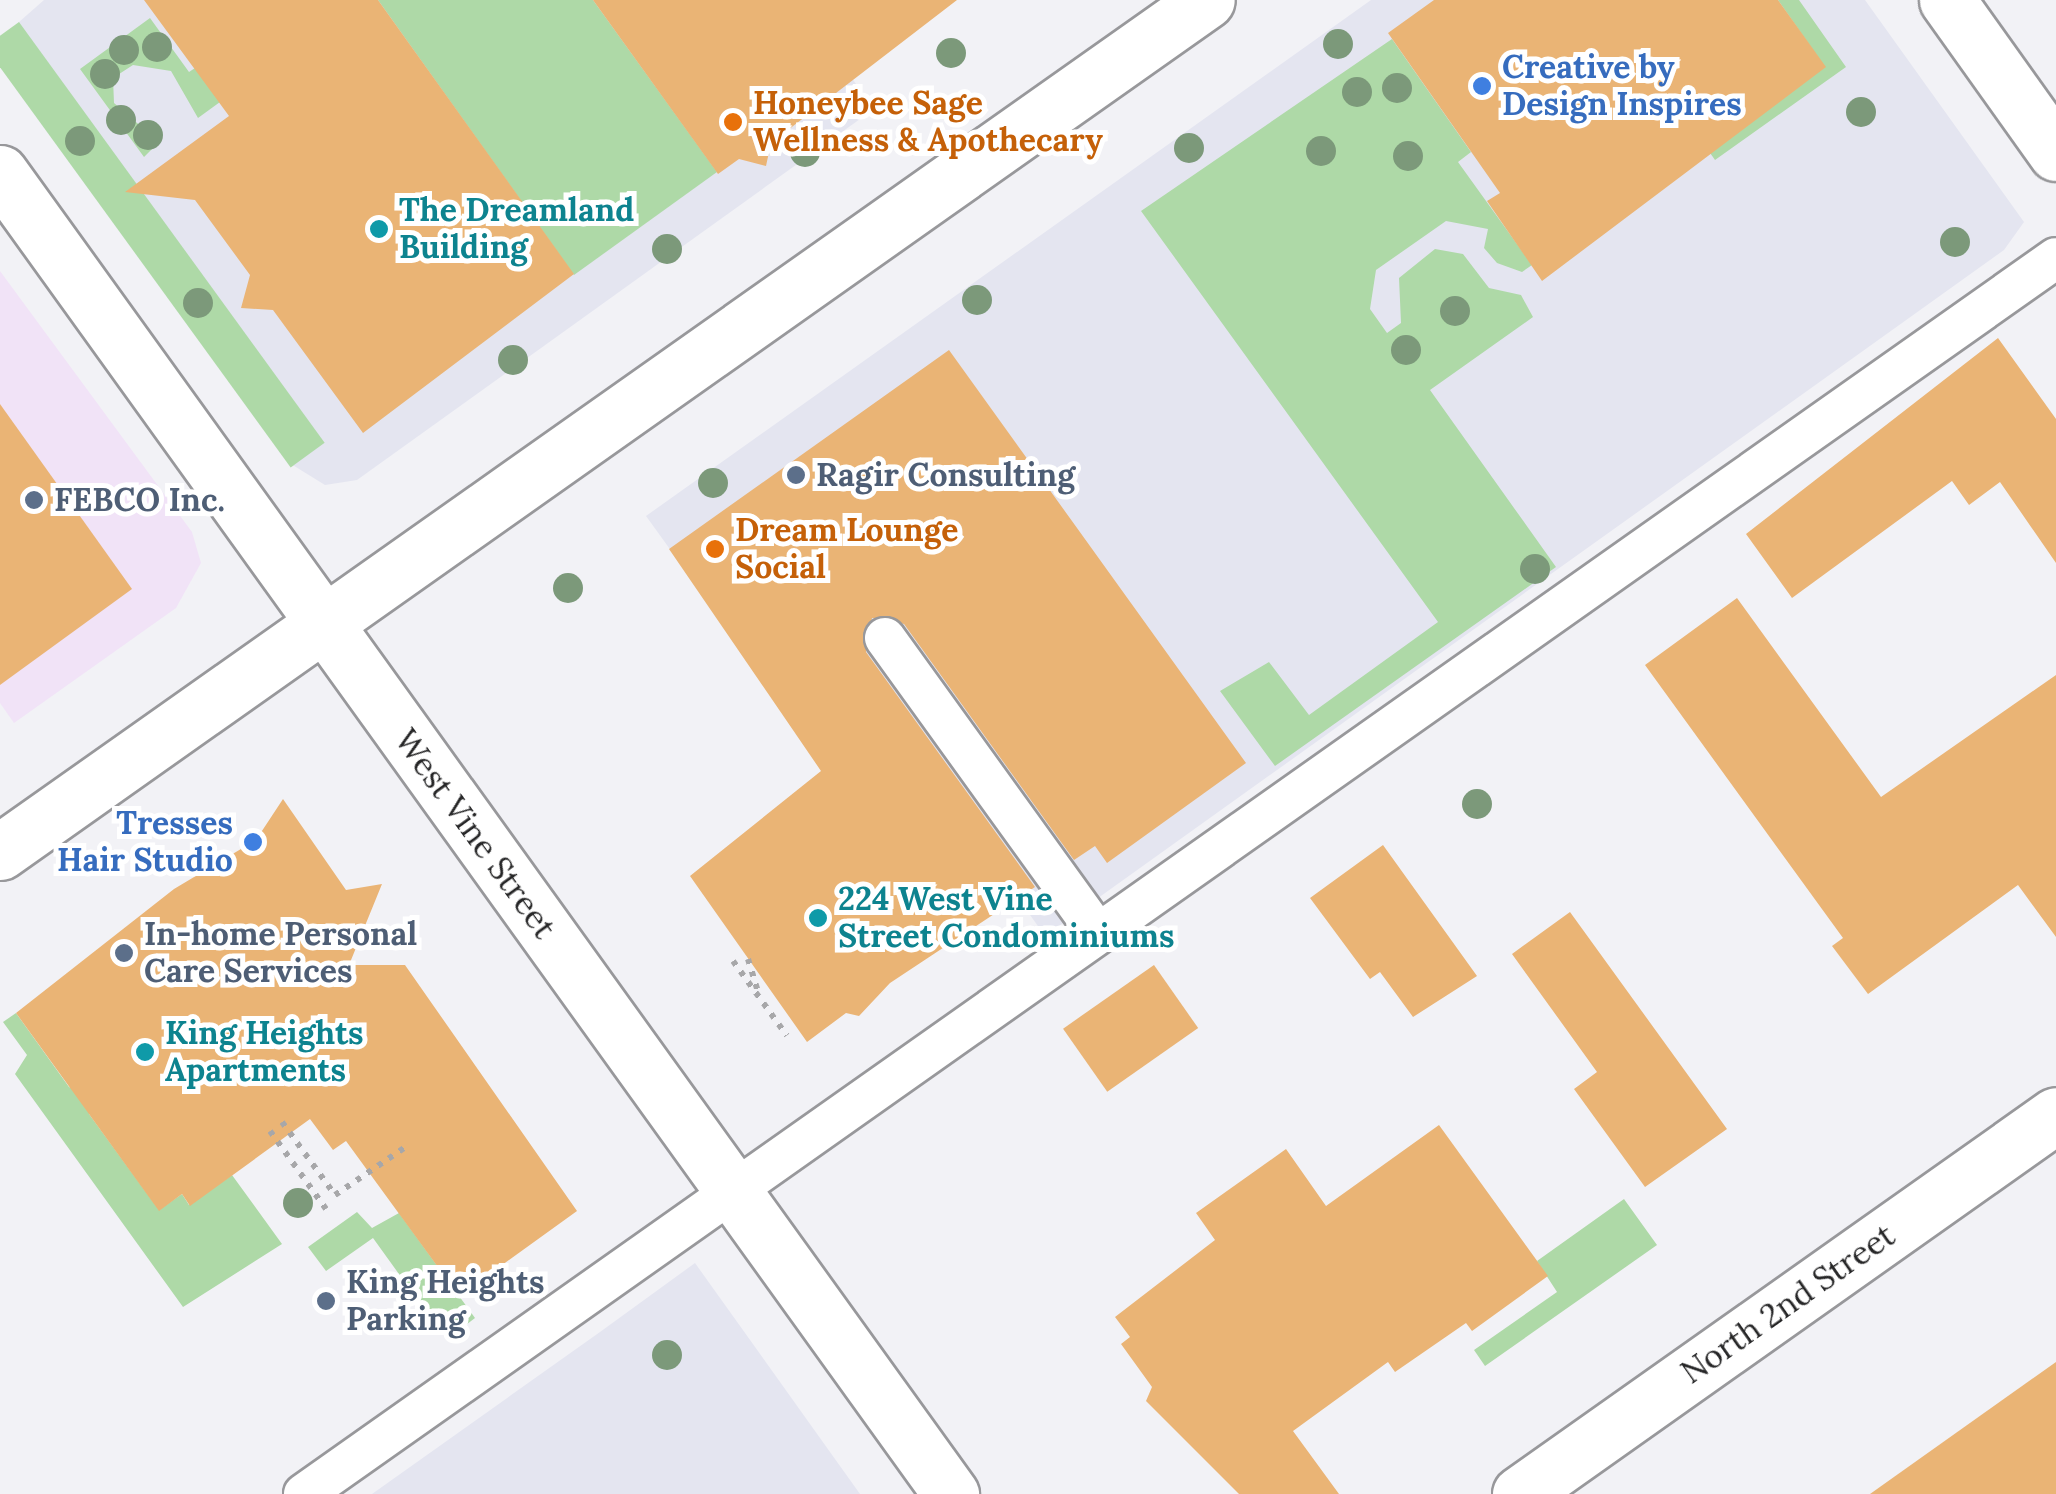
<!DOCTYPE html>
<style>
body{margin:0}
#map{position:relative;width:2056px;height:1494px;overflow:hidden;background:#f2f2f6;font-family:Lora,serif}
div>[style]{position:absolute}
.built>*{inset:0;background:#e4e5f0}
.industrial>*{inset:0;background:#f1e3f7}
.green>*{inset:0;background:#aed9a7;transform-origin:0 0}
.building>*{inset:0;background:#eab475;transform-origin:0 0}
.path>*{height:6px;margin-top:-3px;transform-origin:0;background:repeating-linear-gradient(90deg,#a7a7a9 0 5px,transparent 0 13px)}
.roads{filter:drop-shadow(2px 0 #98989b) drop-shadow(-2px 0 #98989b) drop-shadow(0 2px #98989b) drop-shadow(0 -2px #98989b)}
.service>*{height:40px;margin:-20px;padding:0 20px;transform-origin:20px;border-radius:20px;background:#fff}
.minor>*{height:55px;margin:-27.5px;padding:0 27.5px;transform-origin:27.5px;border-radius:27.5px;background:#fff}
.secondary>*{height:55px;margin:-27.5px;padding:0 27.5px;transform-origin:27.5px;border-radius:27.5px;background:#fff}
.trees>*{width:30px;height:30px;margin:-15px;border-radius:50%;background:#7c997a}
.dots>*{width:28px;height:28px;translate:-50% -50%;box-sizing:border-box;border:5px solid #fff;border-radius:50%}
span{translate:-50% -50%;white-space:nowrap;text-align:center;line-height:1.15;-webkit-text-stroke:10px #fff;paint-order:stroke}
.shop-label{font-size:32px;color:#366cbe;font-weight:700}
.left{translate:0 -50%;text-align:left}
.right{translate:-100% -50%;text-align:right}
.food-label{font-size:32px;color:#c56008;font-weight:700}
.culture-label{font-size:32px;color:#0d838f;font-weight:700}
.service-label{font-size:32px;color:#4e5e75;font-weight:700}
.street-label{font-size:32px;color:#262627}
</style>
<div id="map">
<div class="built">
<div style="clip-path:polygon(44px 0,796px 0,874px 109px,357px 480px,325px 485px,291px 464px,0 59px,19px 22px)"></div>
<div style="clip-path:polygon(1371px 0,1865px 0,2024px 222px,2004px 250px,1045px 936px,880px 704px,815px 750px,646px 516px)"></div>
<div style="clip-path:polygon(695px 1263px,860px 1494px,372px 1494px,600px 1332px)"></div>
</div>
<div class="industrial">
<div style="clip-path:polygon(0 271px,192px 532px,201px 563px,176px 608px,14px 723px,0 703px)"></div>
</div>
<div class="green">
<div style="clip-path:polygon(378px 0,593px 0,717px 172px,574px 275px)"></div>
<div style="clip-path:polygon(1778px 0,1799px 0,1846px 67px,1715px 160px,1708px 150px,1825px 67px)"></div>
<div style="clip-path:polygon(150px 18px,189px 72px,207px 60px,231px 94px,198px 118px,171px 71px,133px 65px,113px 78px,114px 103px,159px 142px,144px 157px,80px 69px)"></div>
<div style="left:19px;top:22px;width:520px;height:42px;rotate:54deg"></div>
<div style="clip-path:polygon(1392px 39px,1471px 152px,1458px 162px,1532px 265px,1522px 272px,1497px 263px,1484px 248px,1488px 229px,1446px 221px,1376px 270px,1370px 309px,1387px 333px,1401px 323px,1399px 278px,1435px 249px,1463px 254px,1489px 288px,1521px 295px,1533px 317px,1430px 390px,1556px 567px,1275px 766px,1220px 691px,1269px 662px,1309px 715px,1438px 622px,1141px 211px)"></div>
<div style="clip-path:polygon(16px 1013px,69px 1087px,88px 1096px,89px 1114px,159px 1210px,182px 1194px,189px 1205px,232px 1175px,282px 1244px,183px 1307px,15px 1074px,27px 1055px,3px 1022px)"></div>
<div style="clip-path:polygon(1624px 1199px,1657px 1245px,1485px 1366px,1474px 1350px,1557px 1292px,1537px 1261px)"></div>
<div style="clip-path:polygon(357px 1212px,372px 1228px,399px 1213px,475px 1318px,454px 1334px,440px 1331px,373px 1238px,326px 1271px,308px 1247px)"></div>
</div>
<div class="building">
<div style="clip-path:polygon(144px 0,378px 0,574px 274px,363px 433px,273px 310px,241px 308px,250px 275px,195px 200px,125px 192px,229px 116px)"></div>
<div style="clip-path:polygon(593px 0,957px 0,771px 143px,766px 166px,739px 159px,718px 174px)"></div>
<div style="clip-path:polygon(1434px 0,1778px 0,1826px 67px,1542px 281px,1487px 201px,1500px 193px,1388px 33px)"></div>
<div style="clip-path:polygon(1998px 338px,2056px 419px,2056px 563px,2000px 482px,1969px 505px,1952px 481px,1792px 598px,1746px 534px)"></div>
<div style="clip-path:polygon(949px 350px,1246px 763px,1107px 863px,1095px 846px,1074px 860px,904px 624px,872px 618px,866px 652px,1035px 887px,890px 983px,859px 1016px,846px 1013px,807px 1042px,690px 876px,821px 771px,669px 549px)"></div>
<div style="clip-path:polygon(0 404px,132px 589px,0 685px)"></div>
<div style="clip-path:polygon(1737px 598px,1881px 797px,2056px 675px,2056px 937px,2018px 885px,1868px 994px,1832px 946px,1843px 938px,1645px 665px)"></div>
<div style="clip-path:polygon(283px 799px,346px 890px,382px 884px,349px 965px,405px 965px,577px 1211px,459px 1296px,346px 1141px,333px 1150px,310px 1119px,190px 1206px,182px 1194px,159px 1211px,16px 1013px,174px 889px,256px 840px)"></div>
<div style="clip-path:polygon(1383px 845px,1477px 976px,1413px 1017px,1380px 972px,1370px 979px,1310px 898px)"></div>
<div style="clip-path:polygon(1570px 912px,1727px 1129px,1645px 1187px,1574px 1089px,1597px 1072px,1512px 954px)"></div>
<div style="left:1154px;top:965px;width:77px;height:111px;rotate:55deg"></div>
<div style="clip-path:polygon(1439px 1125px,1548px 1276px,1472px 1331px,1466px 1323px,1395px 1372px,1388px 1362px,1293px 1431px,1339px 1494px,1239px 1494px,1146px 1401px,1152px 1387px,1121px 1344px,1130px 1337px,1115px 1317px,1215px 1240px,1196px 1213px,1286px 1149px,1326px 1206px)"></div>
<div style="clip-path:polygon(2056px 1362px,2056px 1494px,1870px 1494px)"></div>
</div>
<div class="path">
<div style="left:748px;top:959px;width:34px;rotate:73deg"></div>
<div style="left:733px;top:961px;width:92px;rotate:54.2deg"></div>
<div style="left:282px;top:1122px;width:90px;rotate:54deg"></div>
<div style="left:335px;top:1195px;width:87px;rotate:-34.2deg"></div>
<div style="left:270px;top:1131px;width:96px;rotate:54.3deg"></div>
</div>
<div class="roads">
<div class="service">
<div style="left:885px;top:638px;width:362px;rotate:54.2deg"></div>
<div style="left:304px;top:1494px;width:2144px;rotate:-35.2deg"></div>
</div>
<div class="minor">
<div style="left:1947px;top:0;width:188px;rotate:54.5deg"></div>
<div style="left:0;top:173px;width:1628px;rotate:54.25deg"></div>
<div style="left:1520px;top:1494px;width:656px;rotate:-35.26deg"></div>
</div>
<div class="secondary">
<div style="left:0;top:852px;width:1477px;rotate:-35.22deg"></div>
</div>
</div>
<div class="trees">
<div style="left:1338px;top:44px"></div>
<div style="left:157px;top:47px"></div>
<div style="left:124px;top:50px"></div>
<div style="left:951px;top:53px"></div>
<div style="left:105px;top:74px"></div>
<div style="left:1397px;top:88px"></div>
<div style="left:1357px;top:92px"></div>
<div style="left:1861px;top:112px"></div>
<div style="left:121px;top:120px"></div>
<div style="left:148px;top:135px"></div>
<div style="left:80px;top:141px"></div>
<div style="left:1189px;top:148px"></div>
<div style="left:1321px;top:151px"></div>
<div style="left:805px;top:152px"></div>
<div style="left:1408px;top:156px"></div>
<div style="left:1955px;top:242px"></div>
<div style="left:667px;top:249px"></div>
<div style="left:977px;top:300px"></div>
<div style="left:198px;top:303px"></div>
<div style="left:1455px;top:311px"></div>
<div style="left:1406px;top:350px"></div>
<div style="left:513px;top:360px"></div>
<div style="left:713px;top:483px"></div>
<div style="left:1535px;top:569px"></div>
<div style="left:568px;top:588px"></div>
<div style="left:1477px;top:804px"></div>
<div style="left:298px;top:1203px"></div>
<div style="left:667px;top:1355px"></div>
</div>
<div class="dots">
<div style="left:1482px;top:86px;background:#3f7fe0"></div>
<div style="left:733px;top:122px;background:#e8710a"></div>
<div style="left:379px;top:229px;background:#0f9aa8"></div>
<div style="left:796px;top:475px;background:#5c6f8a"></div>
<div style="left:34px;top:500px;background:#5c6f8a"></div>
<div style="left:715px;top:549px;background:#e8710a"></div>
<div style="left:253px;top:842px;background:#3f7fe0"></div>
<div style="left:818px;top:918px;background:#0f9aa8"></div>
<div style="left:124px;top:953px;background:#5c6f8a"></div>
<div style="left:145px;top:1052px;background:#0f9aa8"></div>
<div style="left:326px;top:1301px;background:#5c6f8a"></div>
</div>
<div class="shop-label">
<span class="left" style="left:1502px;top:86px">Creative by<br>Design Inspires</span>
<span class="right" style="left:233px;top:842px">Tresses<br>Hair Studio</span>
</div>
<div class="food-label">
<span class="left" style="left:753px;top:122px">Honeybee Sage<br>Wellness &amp; Apothecary</span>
<span class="left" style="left:735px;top:549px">Dream Lounge<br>Social</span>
</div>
<div class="culture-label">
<span class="left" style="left:399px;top:229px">The Dreamland<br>Building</span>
<span class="left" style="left:838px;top:918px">224 West Vine<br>Street Condominiums</span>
<span class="left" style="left:165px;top:1052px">King Heights<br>Apartments</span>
</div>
<div class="service-label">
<span class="left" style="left:816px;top:475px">Ragir Consulting</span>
<span class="left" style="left:54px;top:500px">FEBCO Inc.</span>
<span class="left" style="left:144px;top:953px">In-home Personal<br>Care Services</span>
<span class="left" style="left:346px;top:1301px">King Heights<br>Parking</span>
</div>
<div class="street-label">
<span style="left:475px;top:834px;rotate:54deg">West Vine Street</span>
<span style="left:1788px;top:1304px;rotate:-35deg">North 2nd Street</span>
</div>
</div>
